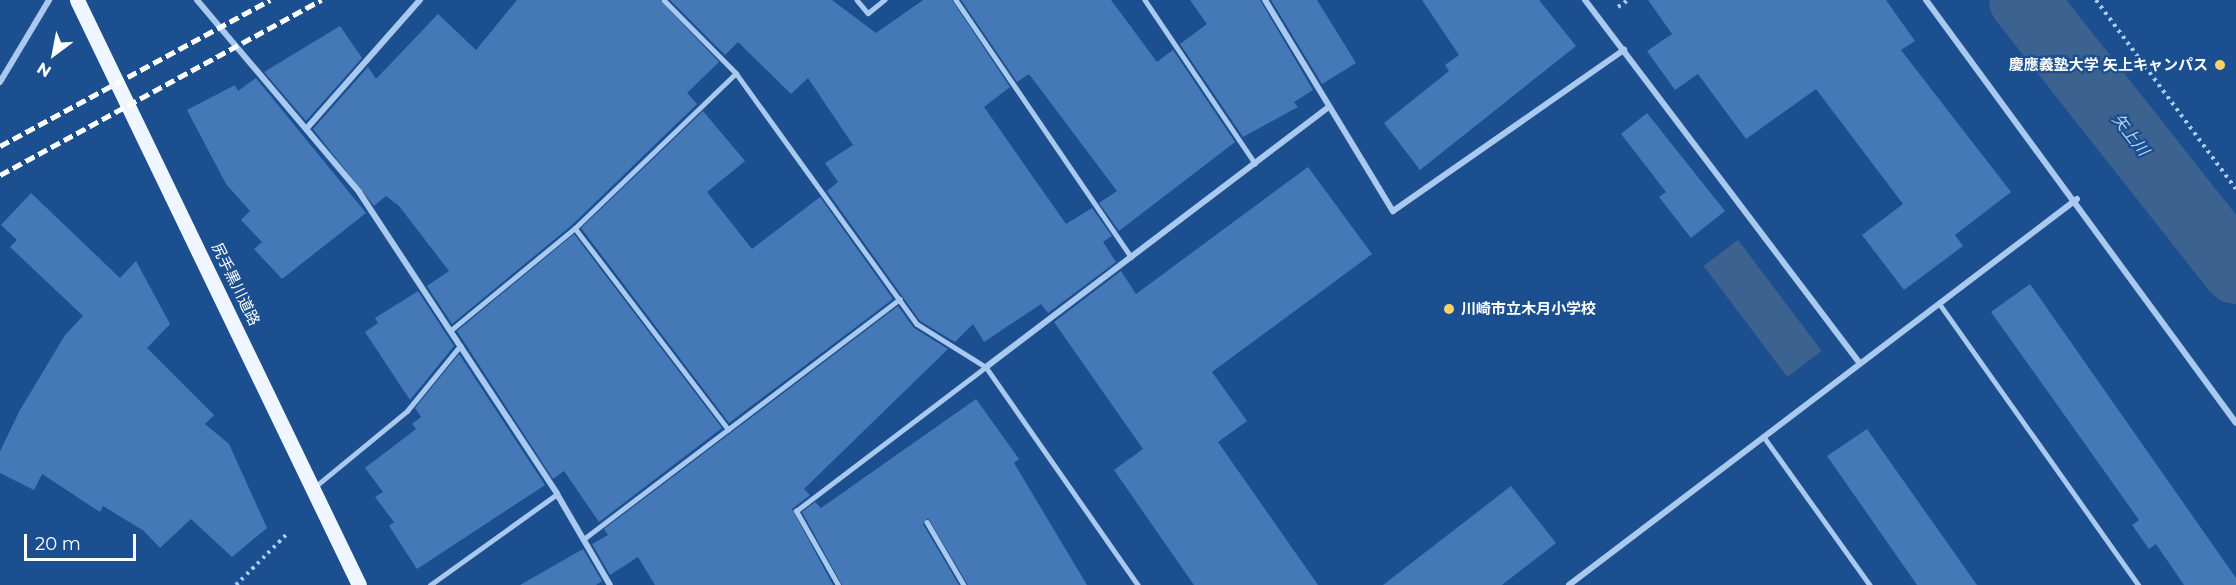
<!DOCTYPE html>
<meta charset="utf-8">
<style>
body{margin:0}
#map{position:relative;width:2236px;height:585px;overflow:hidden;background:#1b4f8f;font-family:Montserrat,"Noto Sans JP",sans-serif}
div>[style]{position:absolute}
.water>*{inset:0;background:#3c6290;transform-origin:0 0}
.river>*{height:68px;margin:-34px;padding:0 34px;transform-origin:34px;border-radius:34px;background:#3c6290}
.building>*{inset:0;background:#4478b7}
.path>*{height:4px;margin-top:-2px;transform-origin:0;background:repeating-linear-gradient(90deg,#a9c9ee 0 3px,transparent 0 7.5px)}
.service>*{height:4.5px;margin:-2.25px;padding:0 2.25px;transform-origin:2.25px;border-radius:2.25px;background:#a9c9ee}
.minor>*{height:6px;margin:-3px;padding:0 3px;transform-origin:3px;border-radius:3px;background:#a9c9ee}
.primary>*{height:15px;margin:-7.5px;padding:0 7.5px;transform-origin:7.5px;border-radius:7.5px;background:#f0f6ff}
.rail>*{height:4.5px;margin-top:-2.25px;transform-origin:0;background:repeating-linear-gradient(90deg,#fff 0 10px,transparent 0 14.5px)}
.dots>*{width:16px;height:16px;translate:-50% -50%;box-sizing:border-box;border:3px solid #1b4f8f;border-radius:50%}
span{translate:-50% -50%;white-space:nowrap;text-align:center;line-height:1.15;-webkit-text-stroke:4.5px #1b4f8f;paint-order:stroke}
.poi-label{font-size:15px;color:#fff;font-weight:700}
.right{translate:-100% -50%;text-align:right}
.left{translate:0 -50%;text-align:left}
.street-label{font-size:15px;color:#fff}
.water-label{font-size:16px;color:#b5d3f5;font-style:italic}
.north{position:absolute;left:24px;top:24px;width:60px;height:60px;-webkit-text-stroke:4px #1b4f8f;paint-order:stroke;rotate:212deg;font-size:16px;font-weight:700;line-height:24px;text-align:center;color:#fff}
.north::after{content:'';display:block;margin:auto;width:21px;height:27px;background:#fff;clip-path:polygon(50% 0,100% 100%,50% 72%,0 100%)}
.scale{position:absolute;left:24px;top:534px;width:112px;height:27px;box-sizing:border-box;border:3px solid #fff;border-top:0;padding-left:8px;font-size:18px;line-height:21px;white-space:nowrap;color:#fff;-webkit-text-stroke:4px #1b4f8f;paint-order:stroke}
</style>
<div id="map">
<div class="water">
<div style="left:1738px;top:240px;width:139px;height:43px;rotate:53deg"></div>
</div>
<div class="river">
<div style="left:2023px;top:0;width:344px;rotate:51.7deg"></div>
</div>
<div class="building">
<div style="clip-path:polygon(517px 0,660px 0,719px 62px,687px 93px,697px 104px,572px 225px,452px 324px,427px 286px,449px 271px,399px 206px,386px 196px,374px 206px,313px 129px,368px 67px,376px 79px,438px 14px,476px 50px)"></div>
<div style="clip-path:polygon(670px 0,832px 0,876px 33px,923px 0,952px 0,1010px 87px,984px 107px,1066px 224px,1092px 208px,1112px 236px,1103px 242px,1116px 262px,1048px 313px,1041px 304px,984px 342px,973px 324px,955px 342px,920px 321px,827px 191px,838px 182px,825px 163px,853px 145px,808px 78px,791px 94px,738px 42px,725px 55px)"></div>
<div style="clip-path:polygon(961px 0,1111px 0,1157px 62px,1173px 50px,1235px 142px,1119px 231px,1099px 203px,1117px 191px,1029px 74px,1017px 82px)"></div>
<div style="clip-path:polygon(1190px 0,1260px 0,1313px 90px,1294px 102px,1298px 107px,1243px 137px,1180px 44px,1207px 24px)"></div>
<div style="clip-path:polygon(1271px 0,1317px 0,1356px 63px,1322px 84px)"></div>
<div style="clip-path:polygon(1422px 0,1539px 0,1576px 46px,1420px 170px,1384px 123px,1449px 71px,1445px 65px,1459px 55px)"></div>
<div style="clip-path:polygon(1648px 0,1886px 0,1915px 41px,1901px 50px,2011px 192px,1955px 235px,1963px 246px,1904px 290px,1862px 235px,1903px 204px,1816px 89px,1746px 139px,1698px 74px,1675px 90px,1647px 51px,1672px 34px)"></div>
<div style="clip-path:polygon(340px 26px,362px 58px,306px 121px,264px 72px)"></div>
<div style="clip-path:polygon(256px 78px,366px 213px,282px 279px,254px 249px,262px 242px,241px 220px,250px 211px,226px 184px,187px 110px,235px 85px,238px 91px)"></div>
<div style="clip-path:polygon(703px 111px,745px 161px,707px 192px,752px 249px,820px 197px,893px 299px,729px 423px,581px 228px)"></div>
<div style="clip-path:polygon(1647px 113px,1725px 211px,1691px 238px,1659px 197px,1666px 192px,1621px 134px)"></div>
<div style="clip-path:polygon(1308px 167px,1372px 254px,1212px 372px,1247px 421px,1218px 442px,1318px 585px,1194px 585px,1114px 470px,1143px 449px,1054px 322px,1121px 271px,1136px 294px)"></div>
<div style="clip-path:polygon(31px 193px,120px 278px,136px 261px,170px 324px,147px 348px,214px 415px,205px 424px,229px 444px,267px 528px,232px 557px,191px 519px,160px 548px,144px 531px,103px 506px,100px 512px,42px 474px,34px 490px,0 473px,0 451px,20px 410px,65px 335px,83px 316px,10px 247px,17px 240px,1px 225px)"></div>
<div style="clip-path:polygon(574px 234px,722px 428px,599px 522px,564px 471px,553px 479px,457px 331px)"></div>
<div style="clip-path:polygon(2030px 284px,2236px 578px,2236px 585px,2184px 585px,2156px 544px,2149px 549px,2132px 525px,2139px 520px,1991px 312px)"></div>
<div style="clip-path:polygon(418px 291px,454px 346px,410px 400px,365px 332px,378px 323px,375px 318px)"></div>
<div style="clip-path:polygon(898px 306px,914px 328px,948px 349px,804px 489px,810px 495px,792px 509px,833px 585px,655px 585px,638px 557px,610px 575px,592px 544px,608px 535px,604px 529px)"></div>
<div style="clip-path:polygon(459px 354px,545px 485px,417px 569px,389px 526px,394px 522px,375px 497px,383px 492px,365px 468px,416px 429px,412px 424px,421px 417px,415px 408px)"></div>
<div style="clip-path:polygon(976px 399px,1019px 459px,1014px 463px,1087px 585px,968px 585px,928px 518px,923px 524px,959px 585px,842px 585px,802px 512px,815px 502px,821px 508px)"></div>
<div style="clip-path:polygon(1867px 429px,1977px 585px,1917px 585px,1827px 456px)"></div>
<div style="clip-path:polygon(1511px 486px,1556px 543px,1502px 585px,1383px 585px)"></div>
<div style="clip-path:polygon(583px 549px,602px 581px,596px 585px,520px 585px)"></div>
</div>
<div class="path">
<div style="left:2096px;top:0;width:235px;rotate:53.5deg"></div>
<div style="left:1618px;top:7px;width:12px;rotate:-35deg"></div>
<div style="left:236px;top:585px;width:74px;rotate:-45deg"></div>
</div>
<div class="service">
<div style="left:664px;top:0;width:103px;rotate:45.4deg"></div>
<div style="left:857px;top:0;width:17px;rotate:50deg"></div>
<div style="left:868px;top:13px;width:21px;rotate:-39deg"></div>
<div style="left:956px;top:0;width:311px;rotate:55.7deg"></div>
<div style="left:1145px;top:0;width:197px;rotate:56deg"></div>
<div style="left:575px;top:228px;width:253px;rotate:52.7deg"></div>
<div style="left:1939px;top:303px;width:346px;rotate:54.7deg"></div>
<div style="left:450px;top:331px;width:162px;rotate:-39.5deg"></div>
<div style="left:575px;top:228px;width:223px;rotate:-43.9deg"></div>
<div style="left:736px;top:73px;width:309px;rotate:54.2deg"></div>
<div style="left:917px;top:324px;width:81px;rotate:31.9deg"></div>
<div style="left:986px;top:367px;width:266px;rotate:55.1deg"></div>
<div style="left:1764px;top:437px;width:182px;rotate:54.4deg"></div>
<div style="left:316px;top:486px;width:118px;rotate:-39.5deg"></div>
<div style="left:407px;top:411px;width:84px;rotate:-50.8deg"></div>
<div style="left:927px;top:522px;width:73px;rotate:59.6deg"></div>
<div style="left:585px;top:538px;width:395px;rotate:-37.2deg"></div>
<div style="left:430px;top:585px;width:156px;rotate:-35.6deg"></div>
<div style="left:838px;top:585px;width:85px;rotate:-119.6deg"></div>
<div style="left:796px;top:511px;width:238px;rotate:-37.2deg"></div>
</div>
<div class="minor">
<div style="left:197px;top:0;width:251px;rotate:49.8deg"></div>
<div style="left:359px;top:192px;width:361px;rotate:56.7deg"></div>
<div style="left:557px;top:494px;width:105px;rotate:59.8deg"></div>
<div style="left:1265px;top:0;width:247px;rotate:58.8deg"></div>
<div style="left:1393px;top:211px;width:282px;rotate:-34.9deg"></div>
<div style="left:1585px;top:0;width:455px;rotate:52.9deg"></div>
<div style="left:1926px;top:0;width:524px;rotate:53.76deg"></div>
<div style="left:0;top:82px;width:96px;rotate:-59.1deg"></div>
<div style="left:307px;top:128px;width:171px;rotate:-48.6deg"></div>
<div style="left:986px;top:367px;width:430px;rotate:-37.2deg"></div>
<div style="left:1569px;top:585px;width:638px;rotate:-37.23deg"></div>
</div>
<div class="primary">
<div style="left:77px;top:0;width:649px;rotate:64.26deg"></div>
</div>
<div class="rail">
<div style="left:0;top:146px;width:307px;rotate:-28.4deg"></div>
<div style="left:0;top:175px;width:366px;rotate:-28.6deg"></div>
</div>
<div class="dots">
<div style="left:2220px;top:65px;background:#ffd166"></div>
<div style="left:1449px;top:309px;background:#ffd166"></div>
</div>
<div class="poi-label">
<span class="right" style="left:2208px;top:65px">慶應義塾大学 矢上キャンパス</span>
<span class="left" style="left:1461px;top:309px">川崎市立木月小学校</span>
</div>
<div class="street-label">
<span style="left:236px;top:284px;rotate:64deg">尻手黒川道路</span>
</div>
<div class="water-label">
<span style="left:2130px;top:135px;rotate:52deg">矢上川</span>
</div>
<div class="north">N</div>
<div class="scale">20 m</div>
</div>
